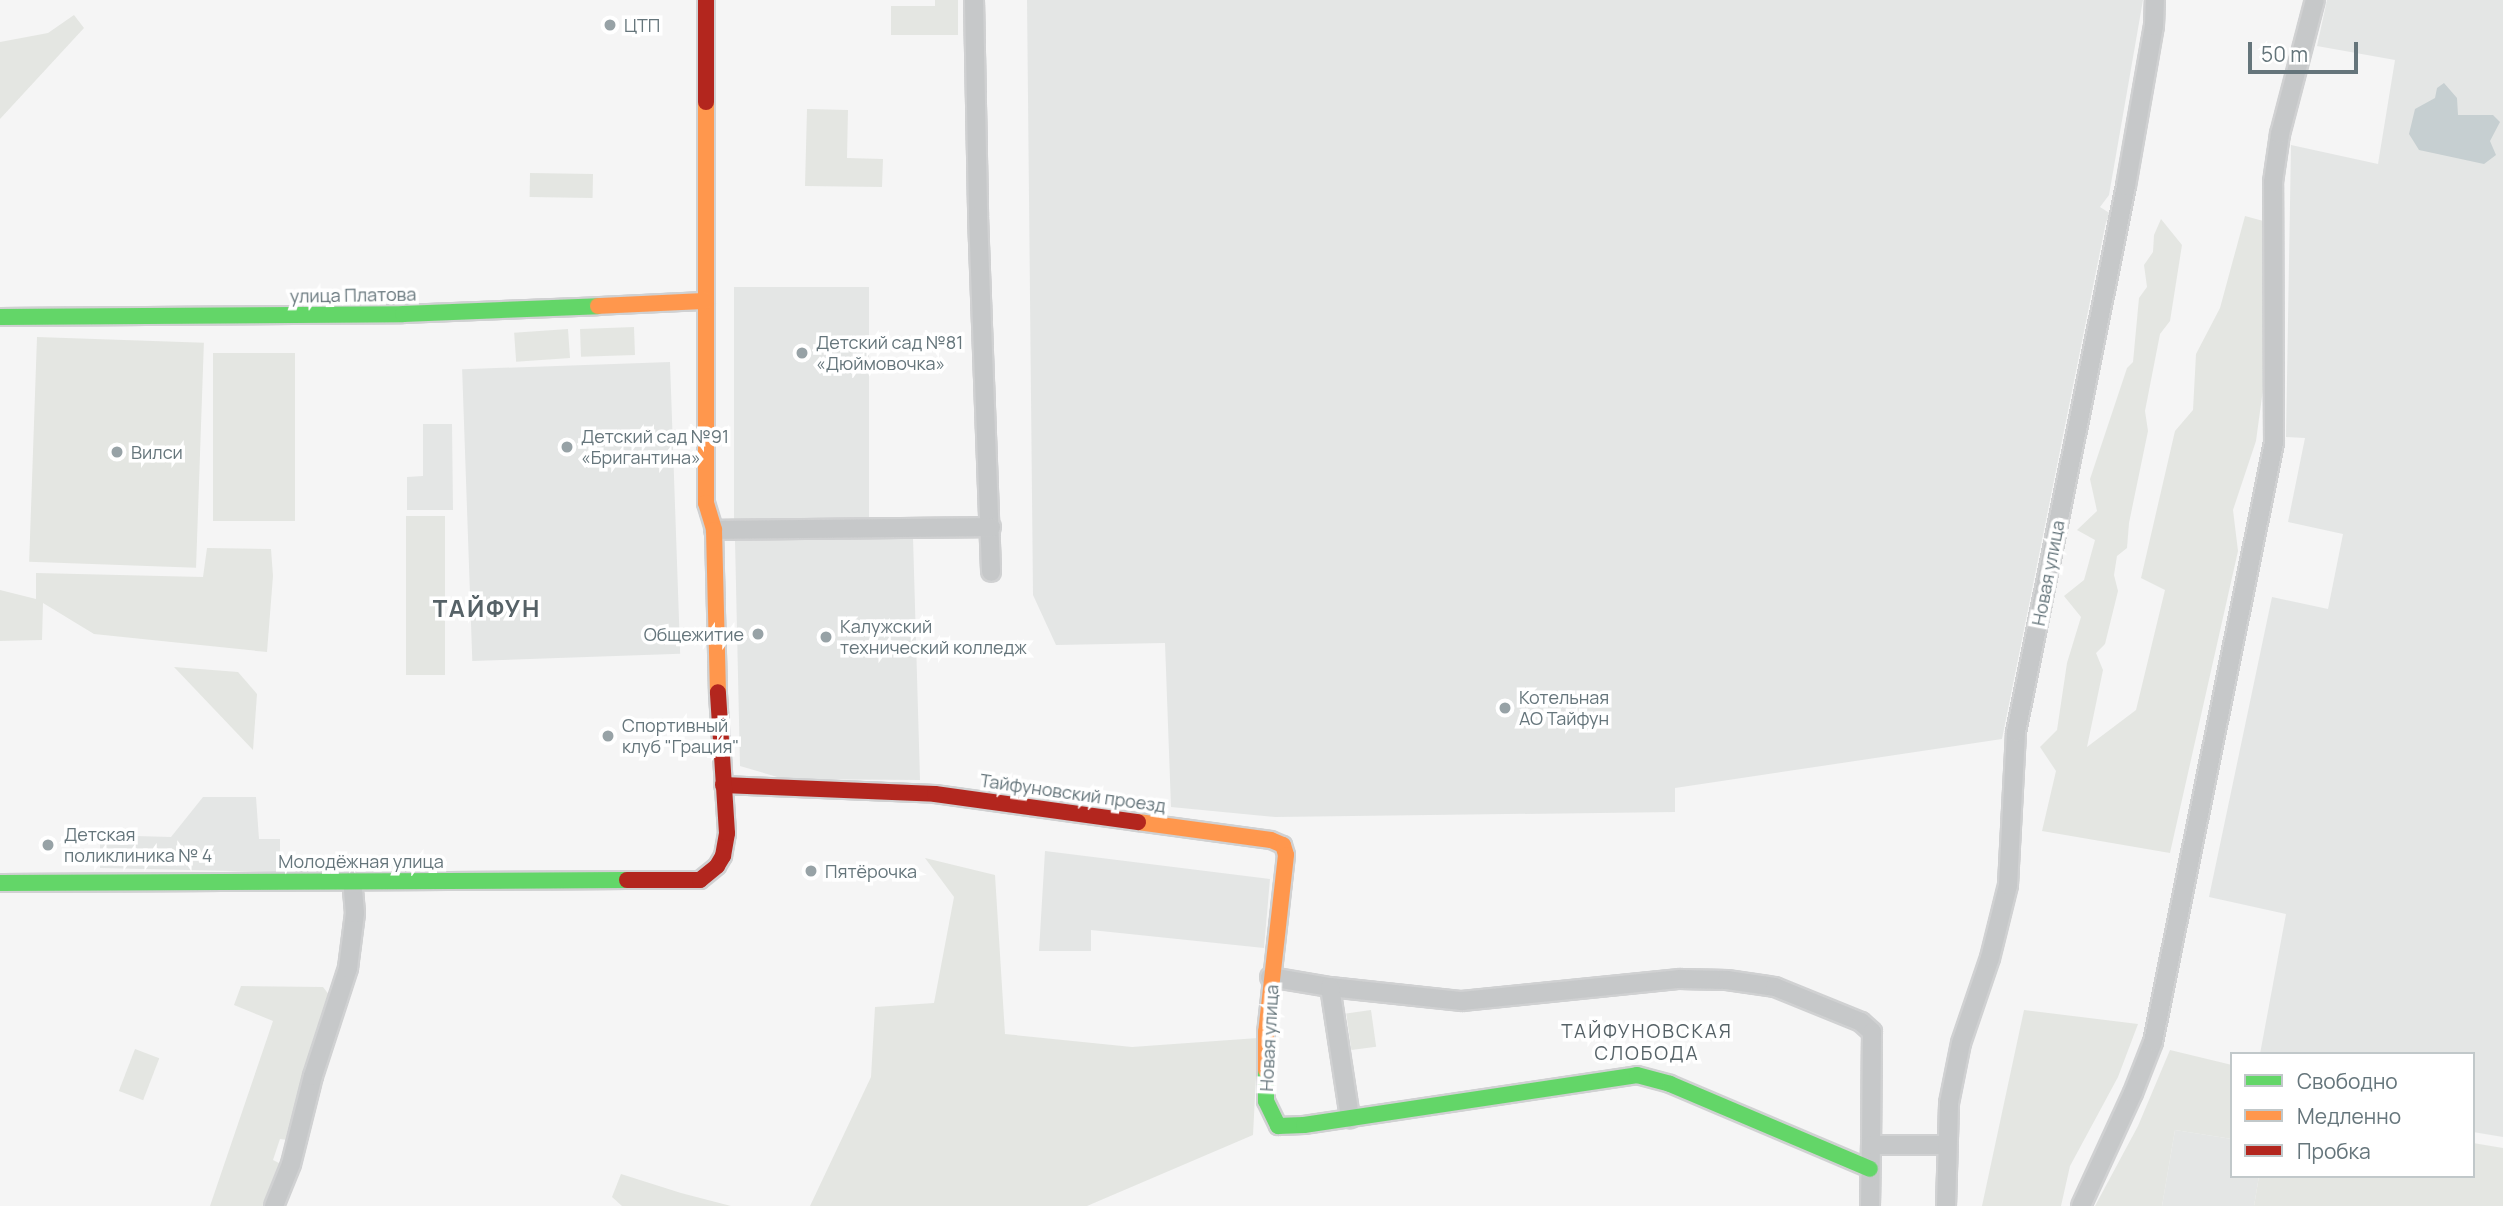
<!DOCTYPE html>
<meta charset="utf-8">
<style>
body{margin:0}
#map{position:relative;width:2503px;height:1206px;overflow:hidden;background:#f5f5f5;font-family:Manrope,sans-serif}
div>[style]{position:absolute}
.built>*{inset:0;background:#e4e6e5;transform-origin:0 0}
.green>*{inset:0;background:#e4e6e2;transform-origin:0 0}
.water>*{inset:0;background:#c6cfd1}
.roads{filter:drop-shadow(2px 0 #d0d1d2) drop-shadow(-2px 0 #d0d1d2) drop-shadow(0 2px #d0d1d2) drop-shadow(0 -2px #d0d1d2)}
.street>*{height:18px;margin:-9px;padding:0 9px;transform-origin:9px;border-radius:9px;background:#c6c8c9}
.fast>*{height:16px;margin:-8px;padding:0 8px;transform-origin:8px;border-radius:8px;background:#63d668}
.slow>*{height:16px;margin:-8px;padding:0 8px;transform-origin:8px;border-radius:8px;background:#ff974d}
.jam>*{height:16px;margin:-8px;padding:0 8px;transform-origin:8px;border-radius:8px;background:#b3261e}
.dots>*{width:19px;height:19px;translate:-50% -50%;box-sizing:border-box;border:4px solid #fff;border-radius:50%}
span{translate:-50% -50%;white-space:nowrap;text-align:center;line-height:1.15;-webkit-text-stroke:7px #fff;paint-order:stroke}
.poi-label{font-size:18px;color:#65757b}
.left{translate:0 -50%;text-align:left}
.right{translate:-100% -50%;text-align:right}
.street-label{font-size:18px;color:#65757b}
.neighbourhood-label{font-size:19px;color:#566267;letter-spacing:2px}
.district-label{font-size:24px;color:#566267;font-weight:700;letter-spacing:2px}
.legend{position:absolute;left:2230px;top:1052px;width:245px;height:126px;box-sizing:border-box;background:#fff;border:2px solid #c1c8ca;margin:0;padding:9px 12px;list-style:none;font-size:21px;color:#65757b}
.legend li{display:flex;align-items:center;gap:14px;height:35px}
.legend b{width:35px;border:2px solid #c1c8ca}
.scale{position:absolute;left:2248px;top:42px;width:110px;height:32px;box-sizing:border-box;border:4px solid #65757b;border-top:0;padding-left:9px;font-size:21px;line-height:24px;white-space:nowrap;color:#65757b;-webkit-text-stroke:5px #fff;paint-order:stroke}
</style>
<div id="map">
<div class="built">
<div style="clip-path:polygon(1027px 0,2143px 0,2109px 195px,2100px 207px,2111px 214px,2106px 222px,2002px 739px,1675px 788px,1675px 812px,1275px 817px,1171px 807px,1165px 643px,1056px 645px,1033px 595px)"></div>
<div style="clip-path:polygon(2327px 0,2503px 0,2503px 1137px,2473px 1132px,2473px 1054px,2260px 1054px,2286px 914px,2209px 897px,2272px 597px,2328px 609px,2343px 534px,2288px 522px,2305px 438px,2286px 437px,2291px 145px,2378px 164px,2395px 60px,2317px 46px)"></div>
<div style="left:869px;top:287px;width:236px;height:135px;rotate:90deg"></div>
<div style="left:670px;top:362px;width:292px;height:208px;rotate:88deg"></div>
<div style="clip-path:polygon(423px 424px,452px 424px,453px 510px,407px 510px,407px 477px,423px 476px)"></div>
<div style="clip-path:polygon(913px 537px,920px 780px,784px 779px,740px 766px,735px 540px)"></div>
<div style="clip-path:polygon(203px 797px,256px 797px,259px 839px,280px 839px,280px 872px,100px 868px,100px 835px,171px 837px)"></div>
<div style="clip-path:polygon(1045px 851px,1270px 879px,1264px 948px,1091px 930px,1091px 951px,1039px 951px)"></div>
<div style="clip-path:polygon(2175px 1130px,2232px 1139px,2232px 1176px,2259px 1176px,2254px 1206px,2162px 1206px)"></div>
</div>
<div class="green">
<div style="clip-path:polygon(935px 0,958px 0,958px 35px,891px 35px,891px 6px,935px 6px)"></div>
<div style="clip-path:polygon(74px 15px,84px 28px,0 119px,0 42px,48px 33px)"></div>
<div style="clip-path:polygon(807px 109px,848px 110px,847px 158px,883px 159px,882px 187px,805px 186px)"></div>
<div style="left:530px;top:173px;width:63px;height:24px;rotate:1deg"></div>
<div style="clip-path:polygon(2245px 216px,2267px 222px,2264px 382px,2256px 441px,2233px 510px,2238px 551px,2170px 853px,2042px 831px,2056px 771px,2040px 747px,2057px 730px,2067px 663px,2081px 617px,2064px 596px,2084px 580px,2095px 540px,2077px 530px,2097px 511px,2090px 479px,2127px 368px,2133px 362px,2139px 298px,2147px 287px,2144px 265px,2153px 252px,2154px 235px,2161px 219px,2182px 245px,2170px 321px,2160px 334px,2145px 411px,2148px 431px,2129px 523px,2127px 548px,2117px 556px,2114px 575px,2118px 591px,2105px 644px,2096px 653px,2103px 670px,2087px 747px,2136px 710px,2165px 590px,2141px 578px,2175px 431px,2193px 410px,2196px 354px,2220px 308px)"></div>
<div style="left:634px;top:327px;width:28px;height:54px;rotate:88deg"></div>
<div style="left:568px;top:329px;width:29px;height:54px;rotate:86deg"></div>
<div style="left:37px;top:337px;width:167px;height:225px;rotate:2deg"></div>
<div style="left:213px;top:353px;width:82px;height:168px"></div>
<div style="left:406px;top:516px;width:39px;height:159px"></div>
<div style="clip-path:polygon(207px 548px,271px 549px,273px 576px,267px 652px,94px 634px,43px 603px,42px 640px,0 641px,0 590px,36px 599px,36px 573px,203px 577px)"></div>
<div style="clip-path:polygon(174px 667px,238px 672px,257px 694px,253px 750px)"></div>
<div style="clip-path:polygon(925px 858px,995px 875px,1005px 1034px,1132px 1047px,1258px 1038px,1253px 1135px,1087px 1206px,810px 1206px,871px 1077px,875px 1007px,934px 1003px,954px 897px)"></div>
<div style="clip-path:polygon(241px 986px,323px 987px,330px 996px,288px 1140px,280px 1139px,273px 1160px,281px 1164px,265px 1206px,210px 1206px,273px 1021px,234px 1005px)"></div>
<div style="left:1371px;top:1010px;width:37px;height:25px;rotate:82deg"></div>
<div style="clip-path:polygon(2024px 1010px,2138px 1024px,2118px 1077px,2070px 1166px,2061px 1206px,1982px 1206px)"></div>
<div style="left:135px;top:1049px;width:26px;height:45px;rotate:21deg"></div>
<div style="clip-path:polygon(2170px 1050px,2232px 1065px,2232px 1139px,2175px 1130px,2162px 1206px,2095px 1206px,2138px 1126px)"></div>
<div style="clip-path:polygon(2473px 1143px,2503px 1148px,2503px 1206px,2254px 1206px,2259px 1176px,2473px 1176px)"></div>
<div style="clip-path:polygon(621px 1174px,681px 1193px,731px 1206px,622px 1206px,612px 1197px)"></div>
</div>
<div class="water">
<div style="clip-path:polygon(2444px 83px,2457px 98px,2458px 115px,2493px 115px,2500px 122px,2490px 141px,2496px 155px,2484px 164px,2419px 150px,2409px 134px,2415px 109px,2435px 98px,2437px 88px)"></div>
</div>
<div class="roads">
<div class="street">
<div style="left:974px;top:0;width:216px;rotate:88.9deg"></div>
<div style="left:978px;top:216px;width:356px;rotate:87.9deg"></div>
<div style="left:714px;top:530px;width:277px;rotate:-0.6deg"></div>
<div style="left:1270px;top:977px;width:61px;rotate:9.5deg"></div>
<div style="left:1330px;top:987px;width:133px;rotate:6.1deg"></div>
<div style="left:1462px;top:1001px;width:219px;rotate:-5.8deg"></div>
<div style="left:1680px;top:979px;width:47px;rotate:1.2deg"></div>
<div style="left:1727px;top:980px;width:49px;rotate:8.3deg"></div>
<div style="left:1775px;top:987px;width:93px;rotate:22.1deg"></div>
<div style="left:1861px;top:1022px;width:15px;rotate:42deg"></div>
<div style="left:1872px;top:1032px;width:113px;rotate:90.5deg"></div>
<div style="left:1330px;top:987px;width:133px;rotate:81.3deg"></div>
<div style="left:274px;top:1206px;width:45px;rotate:-68deg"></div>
<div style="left:291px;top:1164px;width:91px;rotate:-76deg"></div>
<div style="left:313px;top:1076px;width:114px;rotate:-72deg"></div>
<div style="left:348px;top:968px;width:55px;rotate:-82.7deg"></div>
<div style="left:355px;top:913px;width:32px;rotate:-95deg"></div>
<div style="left:1870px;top:1206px;width:61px;rotate:-89.1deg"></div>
<div style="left:1871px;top:1145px;width:75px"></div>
<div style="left:1946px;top:1206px;width:103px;rotate:-88.3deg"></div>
<div style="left:1949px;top:1103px;width:61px;rotate:-78.7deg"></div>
<div style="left:1961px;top:1043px;width:90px;rotate:-71.2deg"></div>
<div style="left:1990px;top:958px;width:75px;rotate:-76.1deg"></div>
<div style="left:2008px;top:885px;width:153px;rotate:-87deg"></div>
<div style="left:2016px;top:732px;width:557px;rotate:-78.61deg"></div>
<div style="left:2126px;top:186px;width:162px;rotate:-80.1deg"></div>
<div style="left:2154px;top:26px;width:26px;rotate:-88deg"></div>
<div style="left:2081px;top:1206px;width:124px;rotate:-65.3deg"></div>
<div style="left:2133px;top:1093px;width:55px;rotate:-68.6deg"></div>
<div style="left:2153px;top:1042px;width:611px;rotate:-78.58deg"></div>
<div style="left:2274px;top:443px;width:261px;rotate:-90.2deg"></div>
<div style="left:2273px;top:182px;width:49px;rotate:-81.7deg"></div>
<div style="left:2280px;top:134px;width:138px;rotate:-75.4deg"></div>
</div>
<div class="fast">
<div style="left:0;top:317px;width:403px;rotate:-0.4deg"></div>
<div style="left:403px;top:314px;width:195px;rotate:-2.3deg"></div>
<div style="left:0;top:883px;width:627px;rotate:-0.27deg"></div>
<div style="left:1266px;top:1070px;width:31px;rotate:90deg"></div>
<div style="left:1266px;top:1101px;width:28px;rotate:64deg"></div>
<div style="left:1278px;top:1126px;width:26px;rotate:-2deg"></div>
<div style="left:1304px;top:1125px;width:337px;rotate:-8.5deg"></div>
<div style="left:1637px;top:1075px;width:34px;rotate:15deg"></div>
<div style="left:1670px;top:1084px;width:217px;rotate:23deg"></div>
</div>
<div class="slow">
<div style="left:706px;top:102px;width:401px;rotate:90deg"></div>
<div style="left:706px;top:503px;width:28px;rotate:73deg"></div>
<div style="left:714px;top:530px;width:162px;rotate:88.6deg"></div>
<div style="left:598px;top:306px;width:108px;rotate:-2.7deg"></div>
<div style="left:1138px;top:822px;width:134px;rotate:7.7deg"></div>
<div style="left:1271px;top:840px;width:13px;rotate:23deg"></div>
<div style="left:1283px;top:845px;width:10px;rotate:73deg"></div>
<div style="left:1286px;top:855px;width:178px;rotate:96.4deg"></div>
<div style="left:1266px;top:1032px;width:38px;rotate:90deg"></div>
</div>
<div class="jam">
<div style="left:706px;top:0;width:102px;rotate:90deg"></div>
<div style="left:723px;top:785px;width:212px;rotate:2.4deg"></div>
<div style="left:935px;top:794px;width:205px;rotate:7.9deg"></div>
<div style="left:627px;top:880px;width:73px"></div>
<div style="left:700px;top:880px;width:22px;rotate:-39deg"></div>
<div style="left:717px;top:866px;width:12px;rotate:-59deg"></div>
<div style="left:723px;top:856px;width:23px;rotate:-80deg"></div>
<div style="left:727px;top:833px;width:141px;rotate:-93.7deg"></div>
</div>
</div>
<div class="dots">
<div style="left:610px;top:25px;background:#97a2a6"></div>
<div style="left:802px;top:353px;background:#97a2a6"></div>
<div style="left:567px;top:447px;background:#97a2a6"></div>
<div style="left:117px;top:452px;background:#97a2a6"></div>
<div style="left:758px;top:634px;background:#97a2a6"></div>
<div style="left:826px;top:637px;background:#97a2a6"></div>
<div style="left:1505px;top:708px;background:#97a2a6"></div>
<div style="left:608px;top:736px;background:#97a2a6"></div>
<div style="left:48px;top:845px;background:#97a2a6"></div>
<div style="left:811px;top:871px;background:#97a2a6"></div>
</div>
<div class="poi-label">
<span class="left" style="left:624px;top:25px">ЦТП</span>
<span class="left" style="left:816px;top:353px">Детский сад №81<br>«Дюймовочка»</span>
<span class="left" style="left:581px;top:447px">Детский сад №91<br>«Бригантина»</span>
<span class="left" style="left:131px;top:452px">Вилси</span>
<span class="left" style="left:840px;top:637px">Калужский<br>технический колледж</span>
<span class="right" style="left:744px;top:634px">Общежитие</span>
<span class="left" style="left:1519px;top:708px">Котельная<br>АО Тайфун</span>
<span class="left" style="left:622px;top:736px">Спортивный<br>клуб "Грация"</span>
<span class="left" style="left:64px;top:845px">Детская<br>поликлиника № 4</span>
<span class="left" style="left:825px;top:871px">Пятёрочка</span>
</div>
<div class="street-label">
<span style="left:353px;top:295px;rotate:-1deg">улица Платова</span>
<span style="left:2048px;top:573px;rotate:-79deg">Новая улица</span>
<span style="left:1073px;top:793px;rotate:8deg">Тайфуновский проезд</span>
<span style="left:361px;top:861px">Молодёжная улица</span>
<span style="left:1269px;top:1038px;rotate:-87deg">Новая улица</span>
</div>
<div class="neighbourhood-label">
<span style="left:1647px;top:1043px">ТАЙФУНОВСКАЯ<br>СЛОБОДА</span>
</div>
<div class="district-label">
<span style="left:487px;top:608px">ТАЙФУН</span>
</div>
<ul class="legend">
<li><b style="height:9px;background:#63d668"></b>Свободно</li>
<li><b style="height:9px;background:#ff974d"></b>Медленно</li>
<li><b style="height:9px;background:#b3261e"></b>Пробка</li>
</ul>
<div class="scale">50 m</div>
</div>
